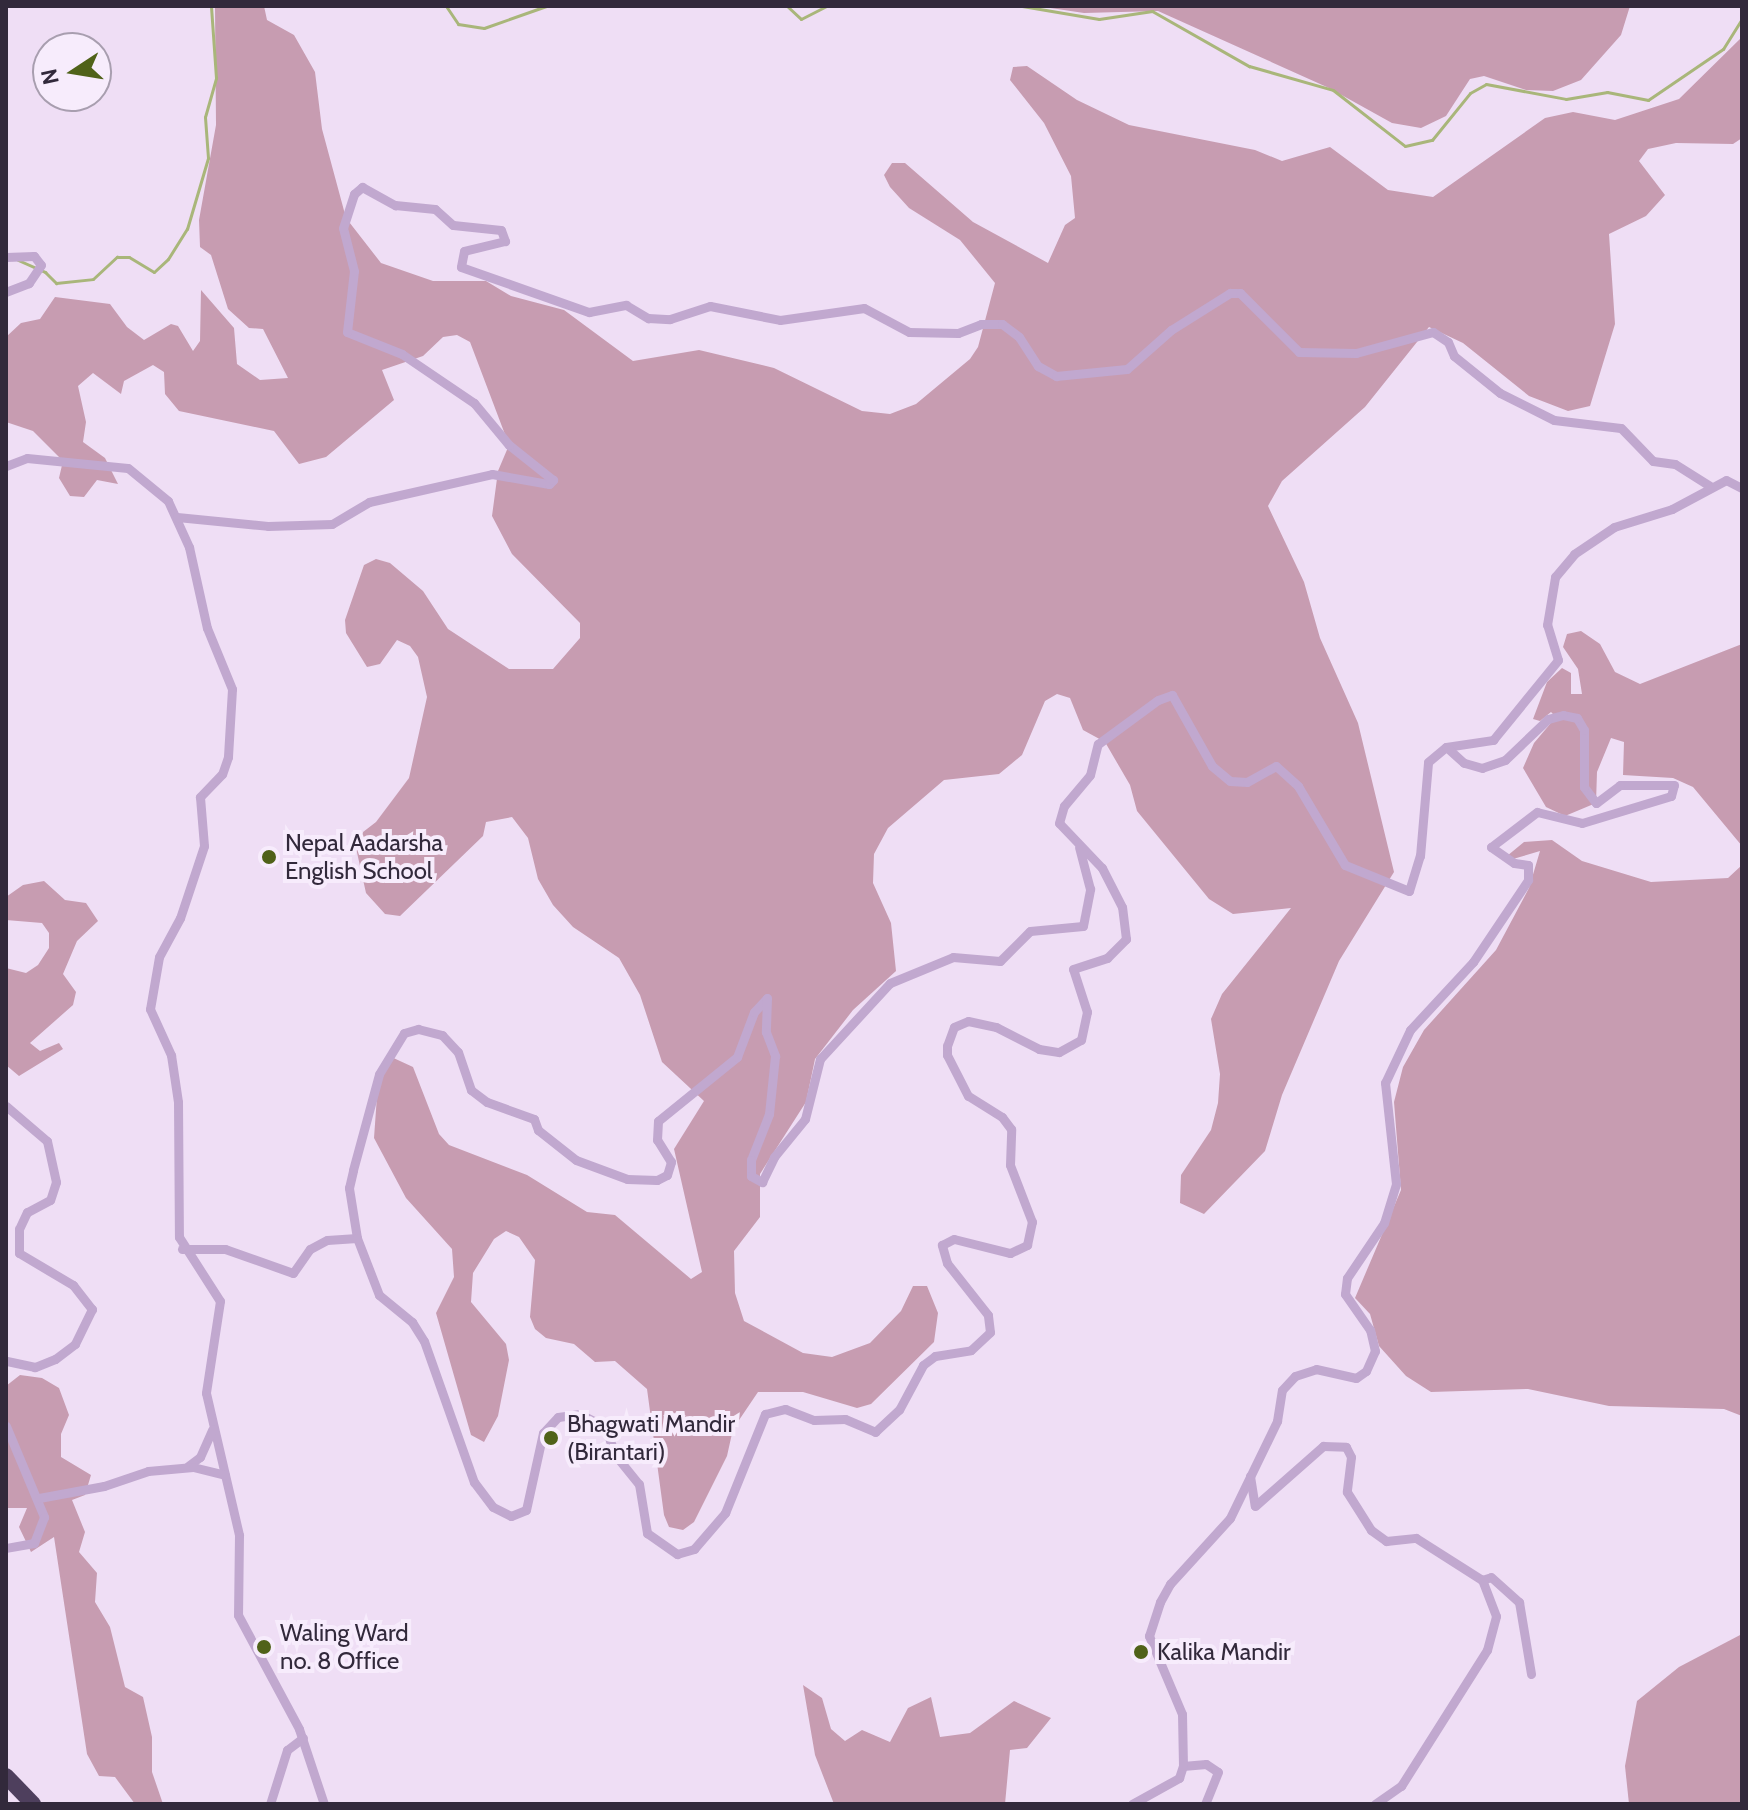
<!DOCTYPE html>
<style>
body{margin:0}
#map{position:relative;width:1748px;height:1810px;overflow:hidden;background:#efdef5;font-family:Cabin,sans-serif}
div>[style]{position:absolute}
.green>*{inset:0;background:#c79cb1}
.stream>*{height:3px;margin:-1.5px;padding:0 1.5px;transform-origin:1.5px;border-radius:1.5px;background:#a9b67a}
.street>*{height:9px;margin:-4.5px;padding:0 4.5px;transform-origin:4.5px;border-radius:4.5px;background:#c1a8cf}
.highway>*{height:16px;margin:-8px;padding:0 8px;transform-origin:8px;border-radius:8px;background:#4e3f5d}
.dots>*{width:22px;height:22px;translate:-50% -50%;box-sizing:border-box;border:4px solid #f7ecfc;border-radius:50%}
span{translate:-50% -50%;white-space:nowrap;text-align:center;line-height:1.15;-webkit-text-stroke:8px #f7ecfc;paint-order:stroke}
.poi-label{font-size:24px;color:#32293b}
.left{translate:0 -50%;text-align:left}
.frame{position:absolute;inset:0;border:8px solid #32293b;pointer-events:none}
.north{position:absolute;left:32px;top:32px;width:80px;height:80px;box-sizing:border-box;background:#f7ecfc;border:2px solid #a89eaf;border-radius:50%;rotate:258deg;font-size:22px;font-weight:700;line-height:32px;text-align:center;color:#32293b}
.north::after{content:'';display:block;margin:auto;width:28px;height:36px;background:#506219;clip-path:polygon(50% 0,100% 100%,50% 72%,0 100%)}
</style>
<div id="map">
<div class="green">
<div style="clip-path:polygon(215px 6px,264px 6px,267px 20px,294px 35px,315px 72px,322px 129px,346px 218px,381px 263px,433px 281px,486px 281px,511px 296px,564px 310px,633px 361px,699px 350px,774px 368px,862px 411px,890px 414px,916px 404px,970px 359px,978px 347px,995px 283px,960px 240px,909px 208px,890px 187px,884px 175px,892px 163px,905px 163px,973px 222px,1048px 263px,1065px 225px,1075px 218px,1071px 176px,1044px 123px,1010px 80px,1013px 67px,1027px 66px,1077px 100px,1129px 125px,1255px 150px,1282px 161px,1330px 147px,1388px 190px,1433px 197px,1545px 118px,1573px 112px,1615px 120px,1679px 99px,1742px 37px,1742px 138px,1733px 144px,1676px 143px,1648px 149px,1639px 161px,1665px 195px,1646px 216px,1609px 234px,1615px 324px,1590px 406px,1568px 411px,1529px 396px,1463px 343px,1429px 327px,1365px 407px,1282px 481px,1268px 506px,1304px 582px,1320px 638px,1358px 723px,1394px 872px,1339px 961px,1282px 1095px,1265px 1151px,1204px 1214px,1180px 1203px,1181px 1175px,1211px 1130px,1218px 1103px,1220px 1074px,1211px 1019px,1222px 994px,1291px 908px,1233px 914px,1209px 899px,1137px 811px,1130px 785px,1105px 742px,1083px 730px,1070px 698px,1057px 694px,1045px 701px,1022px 755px,999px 774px,944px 780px,888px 828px,874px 854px,873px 883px,891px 923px,896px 971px,853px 1010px,815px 1059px,806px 1102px,760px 1174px,760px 1217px,734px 1251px,735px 1293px,744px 1321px,803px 1353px,832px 1357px,870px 1343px,901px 1311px,913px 1286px,927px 1286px,938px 1313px,934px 1342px,871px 1404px,857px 1408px,803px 1392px,758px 1392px,733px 1429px,727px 1456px,694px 1522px,683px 1530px,669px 1527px,664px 1515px,647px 1389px,615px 1361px,595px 1362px,574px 1344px,546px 1338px,535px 1329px,530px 1317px,535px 1260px,519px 1237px,506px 1231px,494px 1239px,473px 1273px,471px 1302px,506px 1344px,509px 1360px,498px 1416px,484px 1442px,471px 1435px,436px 1313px,454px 1277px,452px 1249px,406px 1198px,374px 1138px,377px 1096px,387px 1055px,413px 1067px,439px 1134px,449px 1145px,527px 1175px,587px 1212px,615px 1215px,691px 1279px,702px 1272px,674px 1149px,704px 1101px,662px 1062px,640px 995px,619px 958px,573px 927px,553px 905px,538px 879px,528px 838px,512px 817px,486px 822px,483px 836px,400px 916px,385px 914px,366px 893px,354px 839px,376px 822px,409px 778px,427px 697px,418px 657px,410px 646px,397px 640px,380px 664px,367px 667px,346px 633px,345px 620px,364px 565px,376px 559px,390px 563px,423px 591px,448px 629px,509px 669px,553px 669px,580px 638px,580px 623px,512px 554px,492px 516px,498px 471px,509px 445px,470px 342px,457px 335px,443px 337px,423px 356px,382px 370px,394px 400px,326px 457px,299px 464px,274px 431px,179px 411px,165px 394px,164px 372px,153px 365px,124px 381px,121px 394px,93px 373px,78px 386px,86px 422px,83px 442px,105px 458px,118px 484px,97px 480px,84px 497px,70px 496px,59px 478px,63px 461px,33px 431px,6px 422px,6px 337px,21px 323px,40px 319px,55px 297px,110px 304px,127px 327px,144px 340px,171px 324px,178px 326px,193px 351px,200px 341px,201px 290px,234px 328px,237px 364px,260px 380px,288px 378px,263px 329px,249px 328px,228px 309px,211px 255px,200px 247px,199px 220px,216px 125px)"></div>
<div style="clip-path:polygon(1037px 6px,1630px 6px,1621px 35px,1581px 80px,1553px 91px,1526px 90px,1484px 76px,1470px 79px,1446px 116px,1421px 128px,1392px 123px,1329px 88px,1158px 11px,1084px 13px)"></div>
<div style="clip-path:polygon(1581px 631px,1600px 644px,1615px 672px,1640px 684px,1742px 644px,1742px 846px,1693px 787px,1673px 778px,1623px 775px,1624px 742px,1611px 738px,1597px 772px,1596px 803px,1565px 816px,1546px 807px,1523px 768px,1534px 743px,1556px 717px,1551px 712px,1540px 721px,1533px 719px,1547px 682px,1562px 668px,1571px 673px,1571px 694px,1582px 694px,1578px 669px,1563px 647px,1567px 634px)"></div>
<div style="clip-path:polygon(1552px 840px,1582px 861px,1651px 882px,1728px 878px,1742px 865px,1742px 1416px,1724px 1409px,1609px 1406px,1528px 1389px,1431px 1392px,1406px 1376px,1379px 1346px,1370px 1314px,1355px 1298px,1401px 1190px,1394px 1102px,1403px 1067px,1424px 1030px,1496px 950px,1529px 888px,1540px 851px,1513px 859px,1507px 856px,1524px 842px)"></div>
<div style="clip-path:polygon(44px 881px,65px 900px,86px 903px,98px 921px,77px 941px,63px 974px,76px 992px,73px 1005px,30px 1043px,40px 1051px,59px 1043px,63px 1049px,19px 1076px,6px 1065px,6px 968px,26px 973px,38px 965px,49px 948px,49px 933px,42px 923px,6px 920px,6px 897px,23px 885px)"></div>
<div style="clip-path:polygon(20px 1375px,42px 1378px,59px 1388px,69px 1415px,61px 1434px,61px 1457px,91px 1475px,85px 1495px,72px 1500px,85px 1532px,79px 1552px,97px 1573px,95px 1602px,110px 1627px,125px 1687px,143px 1697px,152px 1737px,152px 1772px,163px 1804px,135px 1804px,115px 1777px,99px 1776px,87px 1754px,54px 1537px,31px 1552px,19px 1527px,27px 1508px,6px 1508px,6px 1386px)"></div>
<div style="clip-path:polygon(1742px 1634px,1742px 1804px,1629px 1804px,1625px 1766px,1637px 1701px,1679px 1667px)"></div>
<div style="clip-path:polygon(803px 1685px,822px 1698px,831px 1729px,845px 1741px,862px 1730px,890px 1742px,908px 1708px,931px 1697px,940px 1737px,970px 1733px,1014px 1701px,1051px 1718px,1027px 1748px,1010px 1750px,1005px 1804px,834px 1804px,815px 1755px)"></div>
</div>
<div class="stream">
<div style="left:446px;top:6px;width:22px;rotate:56deg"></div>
<div style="left:458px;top:24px;width:26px;rotate:9deg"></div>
<div style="left:484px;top:28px;width:66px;rotate:-19.5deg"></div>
<div style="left:787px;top:6px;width:19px;rotate:43deg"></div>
<div style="left:801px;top:19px;width:28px;rotate:-27deg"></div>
<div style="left:1022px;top:6px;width:78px;rotate:9.6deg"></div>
<div style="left:1099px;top:19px;width:54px;rotate:-8.6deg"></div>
<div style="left:1152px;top:11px;width:112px;rotate:29.6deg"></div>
<div style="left:1249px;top:66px;width:87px;rotate:15.9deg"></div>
<div style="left:1333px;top:90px;width:91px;rotate:37.9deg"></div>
<div style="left:1405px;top:146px;width:28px;rotate:-13deg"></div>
<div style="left:1432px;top:140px;width:60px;rotate:-51deg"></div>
<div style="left:1470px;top:93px;width:18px;rotate:-29deg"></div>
<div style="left:1486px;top:84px;width:81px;rotate:10.6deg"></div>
<div style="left:1566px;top:99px;width:42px;rotate:-9.7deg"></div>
<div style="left:1607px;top:92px;width:42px;rotate:11deg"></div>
<div style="left:1648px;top:100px;width:91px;rotate:-34.2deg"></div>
<div style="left:1723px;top:49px;width:36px;rotate:-58deg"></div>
<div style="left:18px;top:260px;width:30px;rotate:24deg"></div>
<div style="left:45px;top:272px;width:16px;rotate:45deg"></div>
<div style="left:56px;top:283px;width:37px;rotate:-6deg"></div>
<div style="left:93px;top:279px;width:33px;rotate:-43deg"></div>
<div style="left:117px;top:257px;width:12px"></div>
<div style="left:129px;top:257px;width:29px;rotate:31deg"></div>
<div style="left:154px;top:272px;width:19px;rotate:-43deg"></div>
<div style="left:168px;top:259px;width:36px;rotate:-58deg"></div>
<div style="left:187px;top:229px;width:74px;rotate:-73.5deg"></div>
<div style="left:208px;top:158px;width:41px;rotate:-94.2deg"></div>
<div style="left:205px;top:117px;width:41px;rotate:-74.2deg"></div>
<div style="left:216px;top:78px;width:72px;rotate:-94deg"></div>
</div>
<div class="street">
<div style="left:6px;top:257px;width:28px;rotate:-2deg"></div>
<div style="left:34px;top:256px;width:11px;rotate:52deg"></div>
<div style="left:41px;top:265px;width:22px;rotate:124deg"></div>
<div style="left:29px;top:283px;width:25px;rotate:159deg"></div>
<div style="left:6px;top:466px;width:22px;rotate:-21deg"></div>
<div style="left:27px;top:458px;width:101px;rotate:5.7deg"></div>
<div style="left:128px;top:468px;width:52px;rotate:39.5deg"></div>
<div style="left:168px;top:501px;width:51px;rotate:65.5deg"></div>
<div style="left:189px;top:547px;width:83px;rotate:77.5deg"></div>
<div style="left:207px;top:628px;width:66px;rotate:67.7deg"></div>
<div style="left:232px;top:689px;width:68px;rotate:93.4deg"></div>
<div style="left:228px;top:757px;width:18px;rotate:109deg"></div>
<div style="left:222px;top:774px;width:32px;rotate:134deg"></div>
<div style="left:200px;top:797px;width:49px;rotate:85.3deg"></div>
<div style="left:204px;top:846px;width:76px;rotate:108.4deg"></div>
<div style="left:180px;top:918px;width:44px;rotate:118.3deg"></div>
<div style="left:159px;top:957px;width:53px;rotate:99.8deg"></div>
<div style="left:150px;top:1009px;width:51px;rotate:65.5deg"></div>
<div style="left:171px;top:1055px;width:48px;rotate:81.5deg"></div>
<div style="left:178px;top:1102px;width:135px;rotate:89.6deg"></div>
<div style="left:179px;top:1237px;width:76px;rotate:57.4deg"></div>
<div style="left:220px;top:1301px;width:93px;rotate:98.7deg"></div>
<div style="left:206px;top:1393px;width:146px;rotate:76.9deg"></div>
<div style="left:239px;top:1535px;width:80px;rotate:90.7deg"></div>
<div style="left:238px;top:1615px;width:129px;rotate:61.8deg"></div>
<div style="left:299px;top:1729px;width:79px;rotate:71.6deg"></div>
<div style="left:177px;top:517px;width:91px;rotate:5.6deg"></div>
<div style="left:268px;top:526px;width:64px;rotate:-1.8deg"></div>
<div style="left:332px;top:524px;width:43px;rotate:-30.7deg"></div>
<div style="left:369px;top:502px;width:126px;rotate:-12.8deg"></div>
<div style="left:492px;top:474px;width:58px;rotate:10deg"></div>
<div style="left:549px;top:484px;width:6px;rotate:-45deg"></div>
<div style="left:553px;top:480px;width:56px;rotate:-141.5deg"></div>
<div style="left:509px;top:445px;width:55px;rotate:-129.8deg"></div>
<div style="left:474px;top:403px;width:87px;rotate:-145.8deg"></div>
<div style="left:402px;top:354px;width:59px;rotate:-158.2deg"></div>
<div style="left:347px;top:332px;width:61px;rotate:-83.5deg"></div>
<div style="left:354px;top:271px;width:44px;rotate:-104.3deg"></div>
<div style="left:343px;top:228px;width:36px;rotate:-72deg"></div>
<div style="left:354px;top:194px;width:11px;rotate:-41deg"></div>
<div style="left:362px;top:187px;width:38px;rotate:29deg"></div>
<div style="left:395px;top:205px;width:40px;rotate:5.7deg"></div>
<div style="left:435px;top:209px;width:24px;rotate:42deg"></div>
<div style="left:453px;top:225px;width:48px;rotate:5.9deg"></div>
<div style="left:501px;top:230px;width:12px;rotate:70deg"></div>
<div style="left:505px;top:241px;width:42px;rotate:166.3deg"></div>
<div style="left:464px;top:251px;width:16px;rotate:101deg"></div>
<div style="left:461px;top:267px;width:136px;rotate:19.4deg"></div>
<div style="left:589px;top:312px;width:38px;rotate:-11deg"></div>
<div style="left:626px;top:305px;width:26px;rotate:31deg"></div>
<div style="left:648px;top:318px;width:22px;rotate:3deg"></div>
<div style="left:670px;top:319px;width:42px;rotate:-18deg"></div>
<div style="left:710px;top:306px;width:71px;rotate:11.3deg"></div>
<div style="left:780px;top:320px;width:85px;rotate:-8.1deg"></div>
<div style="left:864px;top:308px;width:51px;rotate:28.1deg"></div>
<div style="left:909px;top:332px;width:49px;rotate:1.2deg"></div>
<div style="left:958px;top:333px;width:25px;rotate:-21deg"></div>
<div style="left:981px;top:324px;width:21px"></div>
<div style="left:1002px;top:324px;width:21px;rotate:37deg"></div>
<div style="left:1019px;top:337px;width:35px;rotate:57deg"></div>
<div style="left:1038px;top:366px;width:21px;rotate:29deg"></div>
<div style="left:1056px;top:376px;width:71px;rotate:-5.6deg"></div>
<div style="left:1127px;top:369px;width:59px;rotate:-41.6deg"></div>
<div style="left:1171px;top:330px;width:70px;rotate:-32.1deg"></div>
<div style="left:1230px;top:293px;width:10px"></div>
<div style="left:1240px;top:293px;width:83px;rotate:45deg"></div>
<div style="left:1299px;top:352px;width:57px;rotate:1deg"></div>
<div style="left:1356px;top:353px;width:80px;rotate:-15.3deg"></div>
<div style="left:1433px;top:332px;width:18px;rotate:34deg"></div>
<div style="left:1448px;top:342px;width:15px;rotate:67deg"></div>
<div style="left:1454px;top:356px;width:59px;rotate:38.8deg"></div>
<div style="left:1500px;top:393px;width:60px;rotate:26.6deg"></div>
<div style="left:1554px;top:420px;width:67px;rotate:6.8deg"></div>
<div style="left:1621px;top:428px;width:46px;rotate:45.9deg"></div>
<div style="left:1653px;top:461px;width:22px;rotate:8deg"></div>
<div style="left:1675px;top:464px;width:41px;rotate:32.2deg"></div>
<div style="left:6px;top:1106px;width:54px;rotate:40.5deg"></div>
<div style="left:47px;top:1141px;width:42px;rotate:77.6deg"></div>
<div style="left:56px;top:1182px;width:19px;rotate:108deg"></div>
<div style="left:50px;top:1200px;width:26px;rotate:152deg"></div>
<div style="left:27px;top:1212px;width:19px;rotate:115deg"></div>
<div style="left:19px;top:1229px;width:24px;rotate:90deg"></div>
<div style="left:19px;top:1253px;width:63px;rotate:30.7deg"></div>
<div style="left:73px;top:1285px;width:31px;rotate:52deg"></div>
<div style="left:92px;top:1309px;width:39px;rotate:116deg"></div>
<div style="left:75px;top:1344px;width:25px;rotate:143deg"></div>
<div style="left:55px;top:1359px;width:22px;rotate:158deg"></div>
<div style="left:35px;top:1367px;width:30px;rotate:-168deg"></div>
<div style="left:357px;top:1238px;width:51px;rotate:-99.1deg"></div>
<div style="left:349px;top:1188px;width:18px;rotate:-77deg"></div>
<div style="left:353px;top:1170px;width:99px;rotate:-74.8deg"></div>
<div style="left:379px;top:1074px;width:48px;rotate:-58.6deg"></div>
<div style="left:404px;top:1033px;width:15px;rotate:-16deg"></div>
<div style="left:418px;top:1029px;width:25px;rotate:14deg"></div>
<div style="left:442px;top:1035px;width:23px;rotate:47deg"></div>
<div style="left:458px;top:1052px;width:40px;rotate:71.1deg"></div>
<div style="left:471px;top:1090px;width:20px;rotate:37deg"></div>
<div style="left:487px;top:1102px;width:50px;rotate:19.9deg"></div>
<div style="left:534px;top:1119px;width:12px;rotate:70deg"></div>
<div style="left:538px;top:1130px;width:48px;rotate:38.3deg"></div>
<div style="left:576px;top:1160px;width:54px;rotate:20.4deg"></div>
<div style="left:627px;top:1179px;width:30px;rotate:2deg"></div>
<div style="left:657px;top:1180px;width:11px;rotate:-27deg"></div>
<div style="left:667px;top:1175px;width:14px;rotate:-73deg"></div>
<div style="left:671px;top:1162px;width:26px;rotate:-122deg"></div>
<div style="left:657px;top:1140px;width:19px;rotate:-87deg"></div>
<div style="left:658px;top:1121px;width:102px;rotate:-39deg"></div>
<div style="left:737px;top:1057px;width:48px;rotate:-69.3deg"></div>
<div style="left:754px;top:1012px;width:19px;rotate:-47deg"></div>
<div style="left:767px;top:998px;width:34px;rotate:92deg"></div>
<div style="left:766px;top:1032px;width:26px;rotate:69deg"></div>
<div style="left:775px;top:1056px;width:58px;rotate:95.9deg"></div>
<div style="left:769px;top:1114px;width:49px;rotate:111.4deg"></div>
<div style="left:751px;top:1160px;width:16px;rotate:90deg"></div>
<div style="left:751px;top:1176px;width:13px;rotate:29deg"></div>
<div style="left:762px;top:1182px;width:28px;rotate:-64deg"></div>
<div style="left:774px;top:1157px;width:49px;rotate:-50.8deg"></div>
<div style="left:805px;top:1119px;width:62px;rotate:-76deg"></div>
<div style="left:820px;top:1059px;width:103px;rotate:-47.4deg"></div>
<div style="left:890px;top:983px;width:68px;rotate:-22.4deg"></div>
<div style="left:953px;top:957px;width:47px;rotate:4.9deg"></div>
<div style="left:1000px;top:961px;width:42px;rotate:-45deg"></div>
<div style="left:1030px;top:931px;width:53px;rotate:-5.4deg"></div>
<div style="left:1083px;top:926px;width:38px;rotate:-79deg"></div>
<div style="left:1090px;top:889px;width:43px;rotate:-104.7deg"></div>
<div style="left:182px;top:1249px;width:43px"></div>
<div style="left:225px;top:1249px;width:72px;rotate:19.4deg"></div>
<div style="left:293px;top:1273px;width:29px;rotate:-55deg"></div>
<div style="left:310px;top:1249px;width:19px;rotate:-28deg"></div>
<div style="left:327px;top:1240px;width:30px;rotate:-4deg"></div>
<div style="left:357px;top:1238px;width:61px;rotate:68.9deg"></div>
<div style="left:379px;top:1295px;width:43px;rotate:39.3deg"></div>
<div style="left:412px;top:1322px;width:22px;rotate:58deg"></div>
<div style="left:424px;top:1341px;width:150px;rotate:70.5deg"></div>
<div style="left:474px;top:1482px;width:31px;rotate:53deg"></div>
<div style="left:493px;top:1507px;width:20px;rotate:27deg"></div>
<div style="left:511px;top:1516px;width:16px;rotate:-22deg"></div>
<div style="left:526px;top:1510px;width:79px;rotate:-77.6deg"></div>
<div style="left:543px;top:1433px;width:22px;rotate:-47deg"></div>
<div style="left:558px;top:1417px;width:22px;rotate:-8deg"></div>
<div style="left:580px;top:1414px;width:27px;rotate:27deg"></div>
<div style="left:604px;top:1426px;width:32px;rotate:68deg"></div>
<div style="left:616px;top:1456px;width:36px;rotate:51deg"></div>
<div style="left:639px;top:1484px;width:50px;rotate:80.7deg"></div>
<div style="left:647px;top:1533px;width:37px;rotate:35deg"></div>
<div style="left:677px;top:1554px;width:18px;rotate:-16deg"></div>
<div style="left:694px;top:1549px;width:48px;rotate:-49.3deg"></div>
<div style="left:725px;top:1513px;width:107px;rotate:-68deg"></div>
<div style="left:765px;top:1414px;width:21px;rotate:-14deg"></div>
<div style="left:785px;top:1409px;width:31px;rotate:21deg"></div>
<div style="left:814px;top:1420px;width:31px;rotate:-2deg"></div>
<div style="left:845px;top:1419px;width:33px;rotate:23deg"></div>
<div style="left:875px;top:1432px;width:33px;rotate:-43deg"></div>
<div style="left:899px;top:1410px;width:51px;rotate:-61.9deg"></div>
<div style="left:923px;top:1365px;width:15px;rotate:-37deg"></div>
<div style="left:935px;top:1356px;width:36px;rotate:-9deg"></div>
<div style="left:971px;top:1350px;width:26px;rotate:-43deg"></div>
<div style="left:990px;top:1332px;width:17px;rotate:-97deg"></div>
<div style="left:988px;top:1315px;width:66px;rotate:-128.3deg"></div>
<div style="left:947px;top:1263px;width:19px;rotate:-106deg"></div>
<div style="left:942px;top:1245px;width:13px;rotate:-27deg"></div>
<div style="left:954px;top:1239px;width:58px;rotate:14deg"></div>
<div style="left:1010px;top:1253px;width:19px;rotate:-25deg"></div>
<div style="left:1027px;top:1245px;width:24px;rotate:-78deg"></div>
<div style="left:1032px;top:1222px;width:61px;rotate:-111.1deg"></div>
<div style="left:1010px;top:1165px;width:36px;rotate:-88deg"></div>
<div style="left:1011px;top:1129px;width:15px;rotate:-127deg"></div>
<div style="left:1002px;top:1117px;width:40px;rotate:-148deg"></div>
<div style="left:968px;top:1096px;width:46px;rotate:-117.1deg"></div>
<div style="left:947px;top:1055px;width:9px;rotate:-90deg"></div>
<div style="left:947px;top:1046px;width:20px;rotate:-70deg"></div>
<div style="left:954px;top:1027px;width:15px;rotate:-23deg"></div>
<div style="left:968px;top:1021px;width:29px;rotate:12deg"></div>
<div style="left:996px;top:1027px;width:48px;rotate:27.1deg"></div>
<div style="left:1039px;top:1049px;width:20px;rotate:9deg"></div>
<div style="left:1059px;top:1052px;width:25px;rotate:-29deg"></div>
<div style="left:1081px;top:1040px;width:29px;rotate:-78deg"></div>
<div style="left:1087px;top:1012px;width:45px;rotate:-108deg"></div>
<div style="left:1073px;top:969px;width:36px;rotate:-18deg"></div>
<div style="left:1107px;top:958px;width:27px;rotate:-45deg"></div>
<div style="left:1126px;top:939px;width:32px;rotate:-97deg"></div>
<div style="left:1122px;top:907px;width:44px;rotate:-117.1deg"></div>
<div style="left:1102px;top:868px;width:62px;rotate:-133.7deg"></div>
<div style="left:1059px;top:823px;width:18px;rotate:-74deg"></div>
<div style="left:1064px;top:806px;width:40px;rotate:-50deg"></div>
<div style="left:1090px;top:775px;width:32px;rotate:-76deg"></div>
<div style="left:1098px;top:744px;width:74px;rotate:-36.3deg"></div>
<div style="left:1158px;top:700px;width:15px;rotate:-20deg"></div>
<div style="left:1172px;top:695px;width:81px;rotate:60.6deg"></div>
<div style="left:1212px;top:766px;width:23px;rotate:40deg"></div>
<div style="left:1230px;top:781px;width:17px;rotate:3deg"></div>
<div style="left:1247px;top:782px;width:33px;rotate:-29deg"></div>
<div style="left:1276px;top:766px;width:30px;rotate:42deg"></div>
<div style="left:1298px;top:786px;width:92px;rotate:59.3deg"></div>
<div style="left:1345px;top:865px;width:69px;rotate:22.1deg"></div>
<div style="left:1409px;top:891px;width:37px;rotate:-73deg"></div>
<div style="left:1420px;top:856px;width:94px;rotate:-85.1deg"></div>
<div style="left:1428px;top:762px;width:23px;rotate:-40deg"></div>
<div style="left:1446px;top:747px;width:48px;rotate:-8.5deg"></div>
<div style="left:1493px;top:740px;width:103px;rotate:-50.9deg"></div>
<div style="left:1558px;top:660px;width:37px;rotate:-107deg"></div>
<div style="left:1547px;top:625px;width:49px;rotate:-80.5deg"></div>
<div style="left:1555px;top:577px;width:30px;rotate:-50deg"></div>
<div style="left:1574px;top:554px;width:48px;rotate:-34deg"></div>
<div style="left:1614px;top:527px;width:61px;rotate:-17.2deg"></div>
<div style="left:1672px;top:509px;width:61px;rotate:-28.2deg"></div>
<div style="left:1726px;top:480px;width:18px;rotate:27deg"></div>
<div style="left:6px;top:1426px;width:99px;rotate:67.3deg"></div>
<div style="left:44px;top:1517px;width:28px;rotate:111deg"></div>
<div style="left:34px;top:1543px;width:28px;rotate:170deg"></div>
<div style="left:188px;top:1466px;width:15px;rotate:-37deg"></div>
<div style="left:200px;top:1457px;width:30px;rotate:-66deg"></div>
<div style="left:1250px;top:1476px;width:30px;rotate:81deg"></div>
<div style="left:1255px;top:1506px;width:91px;rotate:-41.4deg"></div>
<div style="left:1323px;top:1446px;width:23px;rotate:2deg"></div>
<div style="left:1346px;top:1447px;width:11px;rotate:63deg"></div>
<div style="left:1351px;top:1457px;width:35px;rotate:97deg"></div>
<div style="left:1347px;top:1492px;width:45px;rotate:57.7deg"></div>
<div style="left:1371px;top:1530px;width:19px;rotate:36deg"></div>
<div style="left:1386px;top:1541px;width:30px;rotate:-6deg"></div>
<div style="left:1416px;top:1538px;width:78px;rotate:32.5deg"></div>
<div style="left:39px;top:1498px;width:66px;rotate:-10.5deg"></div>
<div style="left:104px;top:1486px;width:46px;rotate:-18.8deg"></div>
<div style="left:148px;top:1471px;width:45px;rotate:-5.1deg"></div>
<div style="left:193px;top:1467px;width:33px;rotate:14deg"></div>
<div style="left:1183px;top:1766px;width:23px;rotate:-5deg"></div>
<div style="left:1206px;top:1764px;width:14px;rotate:34deg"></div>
<div style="left:1218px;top:1772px;width:35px;rotate:112deg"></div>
<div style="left:270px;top:1804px;width:57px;rotate:-72.5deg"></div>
<div style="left:287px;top:1750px;width:20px;rotate:-37deg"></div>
<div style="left:1132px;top:1804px;width:54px;rotate:-29deg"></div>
<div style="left:1179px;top:1778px;width:13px;rotate:-72deg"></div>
<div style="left:1183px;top:1766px;width:52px;rotate:-91.1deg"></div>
<div style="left:1182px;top:1714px;width:85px;rotate:-112.9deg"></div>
<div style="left:1149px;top:1636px;width:36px;rotate:-72deg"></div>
<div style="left:1160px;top:1602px;width:21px;rotate:-61deg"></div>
<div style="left:1170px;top:1584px;width:89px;rotate:-47.7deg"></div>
<div style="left:1230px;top:1518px;width:108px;rotate:-64.1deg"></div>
<div style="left:1277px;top:1421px;width:31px;rotate:-81deg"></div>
<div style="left:1282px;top:1390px;width:19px;rotate:-47deg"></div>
<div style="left:1295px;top:1376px;width:22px;rotate:-18deg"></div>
<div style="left:1316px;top:1369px;width:41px;rotate:12.7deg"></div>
<div style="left:1356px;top:1378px;width:12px;rotate:-35deg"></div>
<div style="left:1366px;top:1371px;width:22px;rotate:-66deg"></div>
<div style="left:1375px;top:1351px;width:22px;rotate:-103deg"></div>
<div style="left:1370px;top:1330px;width:44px;rotate:-124.8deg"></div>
<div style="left:1345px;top:1294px;width:16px;rotate:-83deg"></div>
<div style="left:1347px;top:1278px;width:66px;rotate:-56.1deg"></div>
<div style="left:1384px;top:1223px;width:41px;rotate:-72.9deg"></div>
<div style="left:1396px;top:1184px;width:102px;rotate:-96.2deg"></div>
<div style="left:1385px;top:1083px;width:59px;rotate:-64.7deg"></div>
<div style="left:1410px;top:1030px;width:93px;rotate:-47.2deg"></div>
<div style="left:1473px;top:962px;width:99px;rotate:-56.1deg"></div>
<div style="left:1528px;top:880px;width:15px;rotate:-90deg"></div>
<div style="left:1528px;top:865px;width:14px;rotate:-172deg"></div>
<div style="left:1514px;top:863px;width:28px;rotate:-145deg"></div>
<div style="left:1491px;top:847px;width:58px;rotate:-37.3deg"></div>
<div style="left:1537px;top:812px;width:46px;rotate:13.7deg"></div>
<div style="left:1582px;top:823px;width:93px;rotate:-16.9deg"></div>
<div style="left:1671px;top:796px;width:11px;rotate:-75deg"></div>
<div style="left:1674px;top:785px;width:54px;rotate:180deg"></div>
<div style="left:1620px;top:785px;width:30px;rotate:143deg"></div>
<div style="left:1596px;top:803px;width:20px;rotate:-127deg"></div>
<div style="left:1584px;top:787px;width:57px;rotate:-90deg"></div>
<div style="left:1584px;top:730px;width:14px;rotate:-120deg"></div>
<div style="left:1577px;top:718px;width:14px;rotate:-168deg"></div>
<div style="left:1563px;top:715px;width:16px;rotate:165deg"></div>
<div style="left:1548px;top:719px;width:59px;rotate:136.4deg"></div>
<div style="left:1505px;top:760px;width:24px;rotate:161deg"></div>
<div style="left:1482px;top:768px;width:19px;rotate:-164deg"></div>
<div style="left:1464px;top:763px;width:24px;rotate:-138deg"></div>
<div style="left:1375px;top:1804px;width:32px;rotate:-35deg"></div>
<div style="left:1401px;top:1786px;width:161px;rotate:-57.7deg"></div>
<div style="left:1487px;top:1650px;width:35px;rotate:-75deg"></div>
<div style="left:1496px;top:1616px;width:39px;rotate:-111deg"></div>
<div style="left:1482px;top:1580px;width:9px;rotate:-18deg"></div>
<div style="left:1491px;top:1577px;width:38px;rotate:42deg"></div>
<div style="left:1519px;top:1602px;width:73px;rotate:80.5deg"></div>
</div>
<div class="highway">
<div style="left:6px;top:1776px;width:39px;rotate:46deg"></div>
</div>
<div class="dots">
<div style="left:269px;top:857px;background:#506219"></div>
<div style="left:551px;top:1438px;background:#506219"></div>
<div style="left:264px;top:1647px;background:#506219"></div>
<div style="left:1141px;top:1652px;background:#506219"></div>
</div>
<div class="poi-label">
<span class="left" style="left:285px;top:857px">Nepal Aadarsha<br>English School</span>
<span class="left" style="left:567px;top:1438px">Bhagwati Mandir<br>(Birantari)</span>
<span class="left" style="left:280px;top:1647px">Waling Ward<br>no. 8 Office</span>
<span class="left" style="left:1157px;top:1652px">Kalika Mandir</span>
</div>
<div class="frame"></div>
<div class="north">N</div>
</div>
